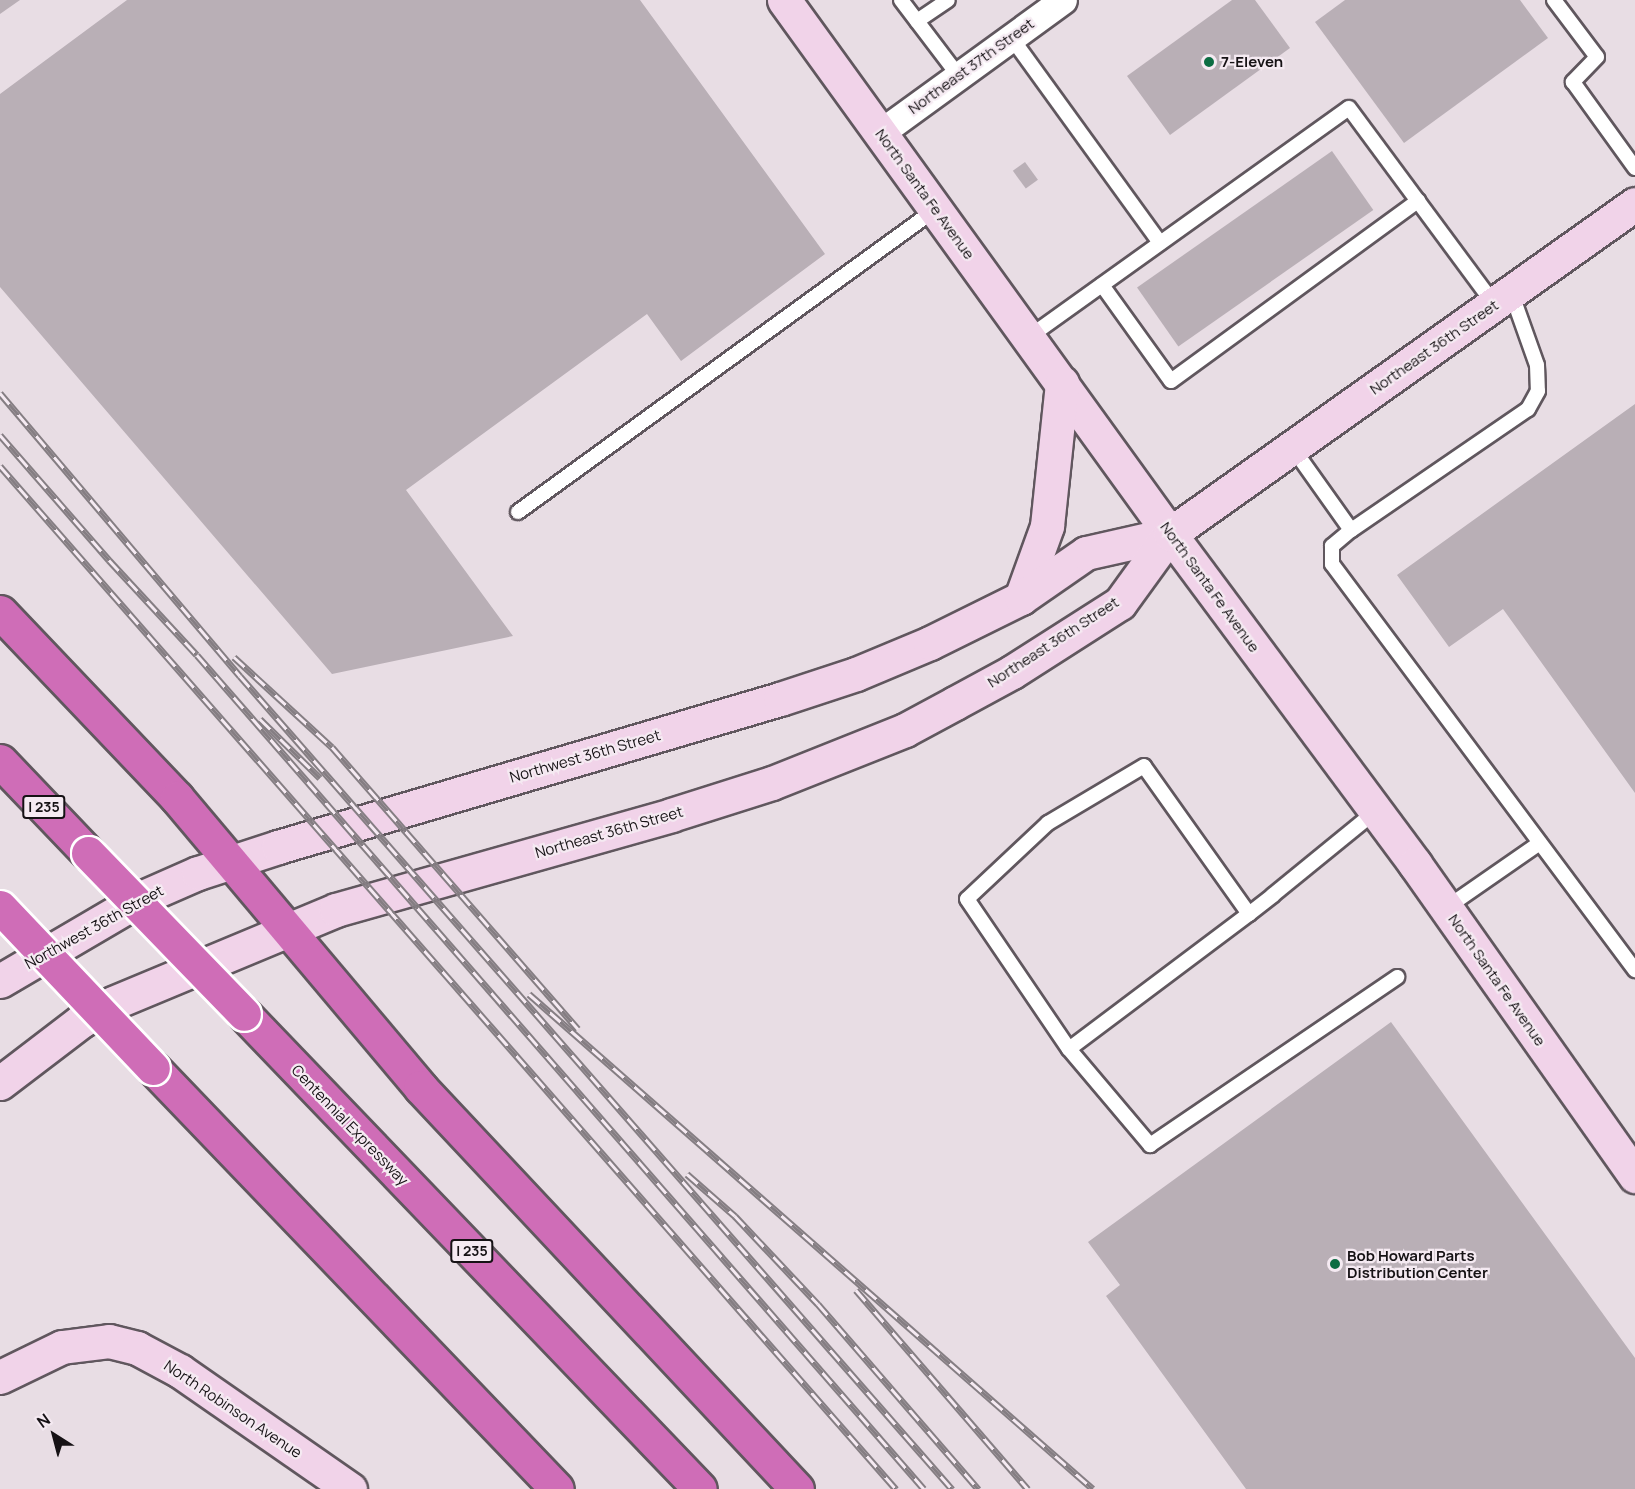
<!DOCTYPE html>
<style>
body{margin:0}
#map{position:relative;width:1635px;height:1489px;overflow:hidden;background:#e8dde4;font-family:Manrope,sans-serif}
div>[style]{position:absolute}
.building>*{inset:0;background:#b9afb6;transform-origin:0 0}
.roads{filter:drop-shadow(2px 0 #60575e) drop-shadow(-2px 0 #60575e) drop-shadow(0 2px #60575e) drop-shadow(0 -2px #60575e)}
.lane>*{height:14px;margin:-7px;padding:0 7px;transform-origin:7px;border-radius:7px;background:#fff}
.street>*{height:27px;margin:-13.5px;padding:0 13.5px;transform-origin:13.5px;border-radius:13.5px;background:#fff}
.secondary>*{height:33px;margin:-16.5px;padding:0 16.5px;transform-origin:16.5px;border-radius:16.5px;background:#f1d3e9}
.highway>*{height:33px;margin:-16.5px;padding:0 16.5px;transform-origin:16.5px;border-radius:16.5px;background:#cf6db7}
.rail>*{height:7px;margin-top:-3.5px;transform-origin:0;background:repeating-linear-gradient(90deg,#f5eaf2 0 14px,#857e83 0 28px);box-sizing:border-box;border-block:2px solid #857e83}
.bridges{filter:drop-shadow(2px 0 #fff) drop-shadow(-2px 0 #fff) drop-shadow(0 2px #fff) drop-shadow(0 -2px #fff)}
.highway-bridge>*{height:33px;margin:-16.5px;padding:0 16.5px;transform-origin:16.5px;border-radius:16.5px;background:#cf6db7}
.dots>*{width:16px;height:16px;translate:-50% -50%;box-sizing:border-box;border:3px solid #f5eaf2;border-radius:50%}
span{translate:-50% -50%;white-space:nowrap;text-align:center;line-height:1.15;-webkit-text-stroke:4.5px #f5eaf2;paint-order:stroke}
.shield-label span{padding:2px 4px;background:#f5eaf2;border:2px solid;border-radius:4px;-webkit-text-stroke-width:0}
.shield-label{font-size:14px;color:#161215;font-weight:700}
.poi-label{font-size:15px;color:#161215;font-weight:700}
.left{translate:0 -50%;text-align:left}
.street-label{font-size:15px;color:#161215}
.north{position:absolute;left:24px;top:1405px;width:60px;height:60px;-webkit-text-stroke:4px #f5eaf2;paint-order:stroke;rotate:324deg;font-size:16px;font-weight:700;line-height:24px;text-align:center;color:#161215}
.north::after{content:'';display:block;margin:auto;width:21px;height:27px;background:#161215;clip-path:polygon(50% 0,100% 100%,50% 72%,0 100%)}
</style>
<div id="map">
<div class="building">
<div style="clip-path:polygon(0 0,20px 0,0 14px)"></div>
<div style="clip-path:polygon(127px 0,640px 0,825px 254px,681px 361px,647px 314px,406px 490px,513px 636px,332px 674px,0 287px,0 94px)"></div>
<div style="clip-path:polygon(1232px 0,1255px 0,1290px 48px,1170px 135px,1127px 76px)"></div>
<div style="clip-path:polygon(1345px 0,1520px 0,1548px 38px,1404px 143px,1315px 22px)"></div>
<div style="left:1332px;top:151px;width:72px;height:238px;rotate:55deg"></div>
<div style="left:1025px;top:162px;width:22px;height:15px;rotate:54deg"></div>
<div style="clip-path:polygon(1635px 404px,1635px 793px,1503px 609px,1449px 647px,1397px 575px)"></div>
<div style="clip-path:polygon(1391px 1022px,1635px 1358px,1635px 1489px,1246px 1489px,1106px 1296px,1120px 1285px,1088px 1242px)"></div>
</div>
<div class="roads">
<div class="lane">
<div style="left:901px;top:0;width:94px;rotate:52.8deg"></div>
<div style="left:1554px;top:0;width:71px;rotate:53deg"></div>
<div style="left:1597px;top:57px;width:35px;rotate:134deg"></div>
<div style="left:1573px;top:82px;width:106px;rotate:54.2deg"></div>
<div style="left:917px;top:21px;width:37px;rotate:-34deg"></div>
<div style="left:1011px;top:37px;width:254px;rotate:54.1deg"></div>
<div style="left:1102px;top:285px;width:118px;rotate:54.3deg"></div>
<div style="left:1171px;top:381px;width:306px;rotate:-36.1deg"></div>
<div style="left:1511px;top:292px;width:77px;rotate:70.4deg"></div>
<div style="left:1537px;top:365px;width:26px;rotate:88deg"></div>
<div style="left:1538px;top:391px;width:21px;rotate:119deg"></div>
<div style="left:1528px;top:409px;width:214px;rotate:145.6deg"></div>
<div style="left:1351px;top:530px;width:25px;rotate:140deg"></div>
<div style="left:1332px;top:546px;width:18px;rotate:90deg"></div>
<div style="left:1332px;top:564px;width:507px;rotate:53.27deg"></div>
<div style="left:1029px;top:337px;width:393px;rotate:-35.6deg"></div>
<div style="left:1349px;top:108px;width:244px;rotate:53.5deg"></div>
<div style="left:1292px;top:447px;width:102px;rotate:54.6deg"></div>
<div style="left:518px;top:512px;width:516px;rotate:-35.94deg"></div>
<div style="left:1446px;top:908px;width:114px;rotate:-34.7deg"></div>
<div style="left:1249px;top:914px;width:181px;rotate:-125.4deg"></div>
<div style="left:1144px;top:766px;width:112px;rotate:149.3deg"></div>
<div style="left:1048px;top:823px;width:111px;rotate:136.8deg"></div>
<div style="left:967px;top:899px;width:181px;rotate:55.8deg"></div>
<div style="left:1069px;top:1049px;width:225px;rotate:-36.9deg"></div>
<div style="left:1249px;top:914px;width:31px;rotate:-38deg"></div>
<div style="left:1273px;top:895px;width:133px;rotate:-39.2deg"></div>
<div style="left:1069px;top:1049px;width:126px;rotate:49.8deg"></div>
<div style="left:1150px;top:1145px;width:299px;rotate:-34.2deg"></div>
</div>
<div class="street">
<div style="left:880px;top:133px;width:226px;rotate:-36deg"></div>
</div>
<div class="secondary">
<div style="left:784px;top:0;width:659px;rotate:54.14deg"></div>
<div style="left:1170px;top:534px;width:411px;rotate:53.4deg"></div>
<div style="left:1415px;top:864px;width:382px;rotate:54.8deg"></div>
<div style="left:1021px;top:598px;width:77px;rotate:-70.1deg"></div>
<div style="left:1047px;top:526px;width:144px;rotate:-84deg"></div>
<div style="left:0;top:981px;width:166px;rotate:-30.4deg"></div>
<div style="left:143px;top:897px;width:60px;rotate:-23.6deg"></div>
<div style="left:198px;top:873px;width:84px;rotate:-18deg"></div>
<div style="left:278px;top:847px;width:523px;rotate:-16.43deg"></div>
<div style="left:780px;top:699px;width:80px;rotate:-18.2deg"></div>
<div style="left:856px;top:674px;width:80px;rotate:-22.7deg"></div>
<div style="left:930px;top:643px;width:102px;rotate:-26.3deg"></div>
<div style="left:1021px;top:598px;width:79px;rotate:-34.7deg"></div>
<div style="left:1086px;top:553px;width:86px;rotate:-12.7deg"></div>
<div style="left:0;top:1083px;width:102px;rotate:-37.4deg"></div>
<div style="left:81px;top:1021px;width:37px;rotate:-29deg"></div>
<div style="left:113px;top:1003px;width:190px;rotate:-22.6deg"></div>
<div style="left:288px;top:930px;width:52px;rotate:-22.6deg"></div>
<div style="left:336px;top:910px;width:348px;rotate:-15.8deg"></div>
<div style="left:671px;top:815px;width:106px;rotate:-17.6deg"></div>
<div style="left:772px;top:783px;width:143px;rotate:-21.7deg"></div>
<div style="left:905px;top:730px;width:57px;rotate:-28.4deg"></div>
<div style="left:955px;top:703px;width:65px;rotate:-28.5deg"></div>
<div style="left:1012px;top:672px;width:128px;rotate:-32.6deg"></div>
<div style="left:1120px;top:603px;width:85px;rotate:-54.1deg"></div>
<div style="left:1170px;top:534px;width:570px;rotate:-35.36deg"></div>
<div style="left:0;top:1377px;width:69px;rotate:-25.8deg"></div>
<div style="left:62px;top:1347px;width:47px;rotate:-7.3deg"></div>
<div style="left:109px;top:1341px;width:29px;rotate:14deg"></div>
<div style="left:137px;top:1348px;width:49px;rotate:28.1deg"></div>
<div style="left:180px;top:1371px;width:207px;rotate:34.8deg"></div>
</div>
<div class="highway">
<div style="left:0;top:612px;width:257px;rotate:46.4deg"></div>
<div style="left:177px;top:798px;width:378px;rotate:49.9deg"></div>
<div style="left:420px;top:1087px;width:551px;rotate:46.84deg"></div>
<div style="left:0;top:761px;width:127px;rotate:46.3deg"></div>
<div style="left:244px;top:1014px;width:658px;rotate:46.17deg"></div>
<div style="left:153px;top:1068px;width:583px;rotate:46.18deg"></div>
</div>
</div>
<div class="rail">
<div style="left:0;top:393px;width:371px;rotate:49.7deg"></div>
<div style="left:240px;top:676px;width:1081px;rotate:48.79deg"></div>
<div style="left:0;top:435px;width:166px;rotate:48.9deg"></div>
<div style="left:109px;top:560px;width:129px;rotate:47.2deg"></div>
<div style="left:197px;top:655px;width:1106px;rotate:48.92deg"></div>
<div style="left:0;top:466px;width:1360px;rotate:48.79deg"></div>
<div style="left:234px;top:657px;width:133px;rotate:42.6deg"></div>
<div style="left:332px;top:747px;width:374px;rotate:48.9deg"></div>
<div style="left:260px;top:719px;width:84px;rotate:44.5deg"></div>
<div style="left:529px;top:994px;width:750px;rotate:41.27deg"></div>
<div style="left:687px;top:1174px;width:64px;rotate:41.2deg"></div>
<div style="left:735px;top:1216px;width:121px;rotate:46.7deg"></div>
<div style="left:818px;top:1304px;width:245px;rotate:49.1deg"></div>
<div style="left:856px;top:1290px;width:263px;rotate:49.2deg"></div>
</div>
<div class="bridges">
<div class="highway-bridge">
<div style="left:88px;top:853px;width:224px;rotate:45.9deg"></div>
<div style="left:0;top:907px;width:222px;rotate:46.5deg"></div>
</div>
</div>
<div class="dots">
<div style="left:1209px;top:62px;background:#0c6d43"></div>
<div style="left:1335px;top:1264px;background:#0c6d43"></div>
</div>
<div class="shield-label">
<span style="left:44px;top:807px">I 235</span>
<span style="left:472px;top:1251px">I 235</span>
</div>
<div class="poi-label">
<span class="left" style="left:1221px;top:62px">7-Eleven</span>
<span class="left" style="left:1347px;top:1264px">Bob Howard Parts<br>Distribution Center</span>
</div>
<div class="street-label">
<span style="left:971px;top:66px;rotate:-36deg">Northeast 37th Street</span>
<span style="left:925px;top:194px;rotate:54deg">North Santa Fe Avenue</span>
<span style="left:1434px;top:347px;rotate:-35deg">Northeast 36th Street</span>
<span style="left:1210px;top:587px;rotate:54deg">North Santa Fe Avenue</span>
<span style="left:1053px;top:642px;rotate:-33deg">Northeast 36th Street</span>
<span style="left:585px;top:756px;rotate:-16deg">Northwest 36th Street</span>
<span style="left:609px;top:832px;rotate:-16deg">Northeast 36th Street</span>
<span style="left:94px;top:927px;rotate:-29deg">Northwest 36th Street</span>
<span style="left:1497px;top:980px;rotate:55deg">North Santa Fe Avenue</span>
<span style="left:350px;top:1125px;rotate:46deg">Centennial Expressway</span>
<span style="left:233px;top:1409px;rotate:34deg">North Robinson Avenue</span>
</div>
<div class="north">N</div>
</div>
